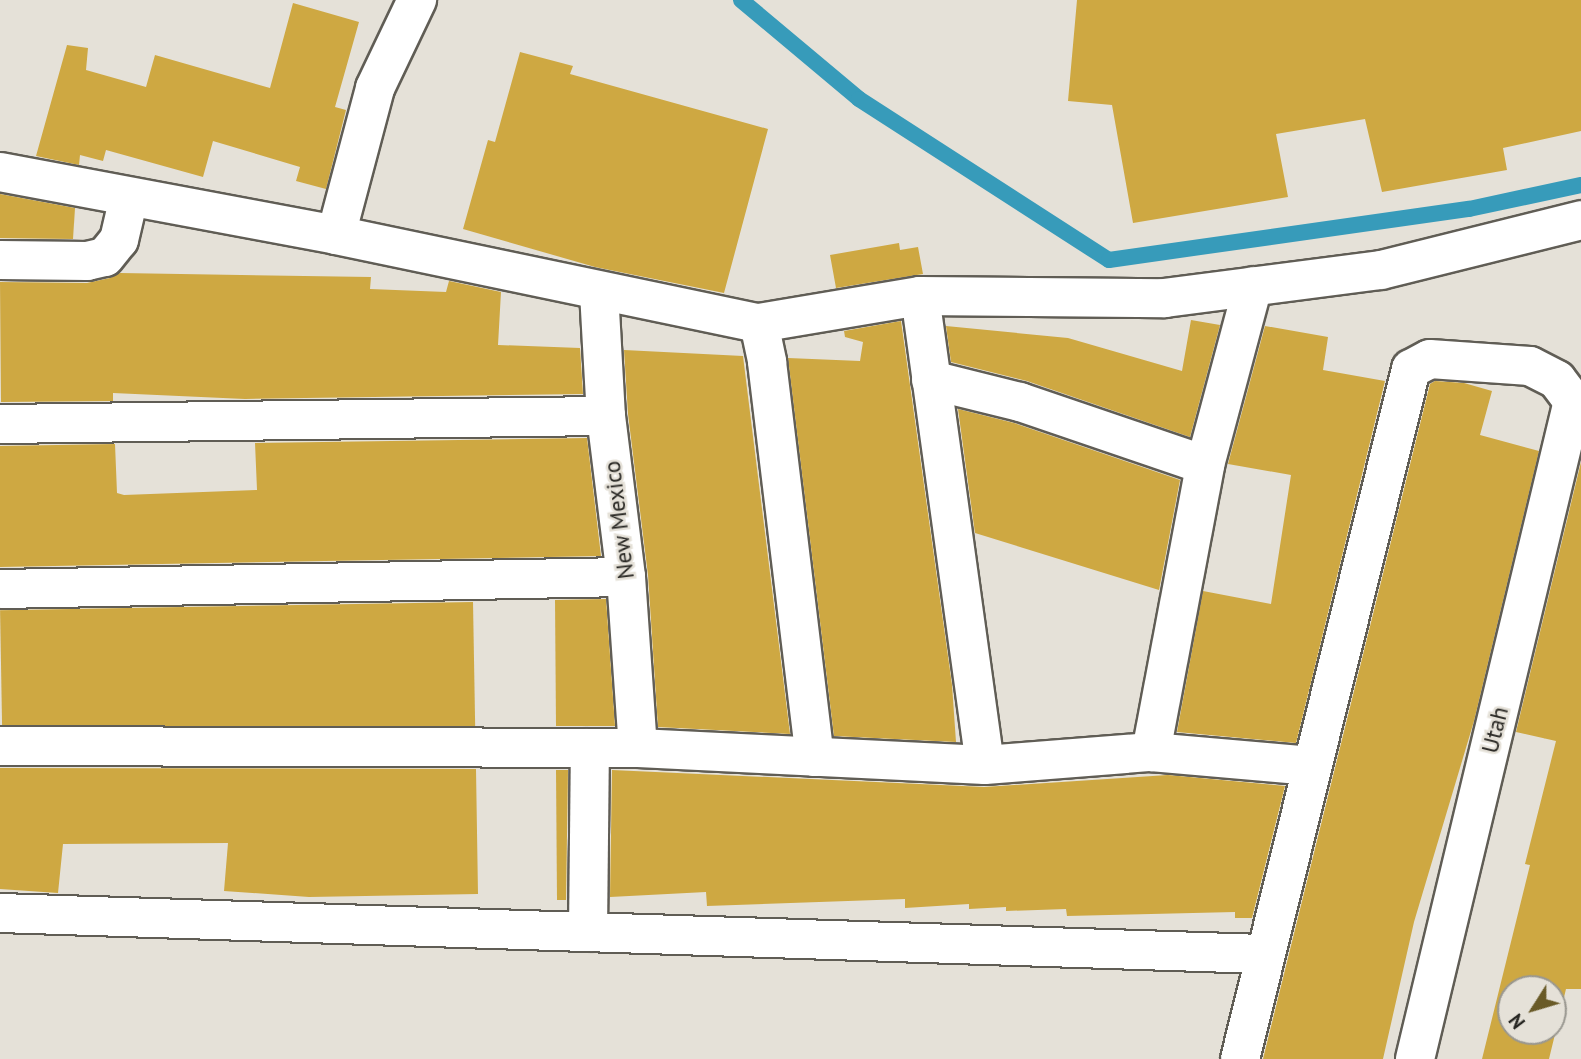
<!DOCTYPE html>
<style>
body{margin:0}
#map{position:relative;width:1581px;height:1059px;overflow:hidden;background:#e5e1d8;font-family:"PT Sans",sans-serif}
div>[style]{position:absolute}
.stream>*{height:16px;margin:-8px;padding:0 8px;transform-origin:8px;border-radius:8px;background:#379bba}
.building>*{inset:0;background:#cea842;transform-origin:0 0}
.roads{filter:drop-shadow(2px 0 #605d55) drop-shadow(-2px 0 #605d55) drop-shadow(0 2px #605d55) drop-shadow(0 -2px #605d55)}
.minor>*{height:38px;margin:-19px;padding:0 19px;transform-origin:19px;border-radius:19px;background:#fff}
span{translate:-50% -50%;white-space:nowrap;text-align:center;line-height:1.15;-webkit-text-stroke:5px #e5e1d8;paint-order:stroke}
.street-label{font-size:23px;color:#282723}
.north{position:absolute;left:1497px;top:975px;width:70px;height:70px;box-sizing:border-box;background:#e5e1d8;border:2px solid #999790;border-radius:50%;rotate:233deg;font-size:19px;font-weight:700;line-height:28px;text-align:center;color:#282723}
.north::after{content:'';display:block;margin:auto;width:24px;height:32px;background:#695a27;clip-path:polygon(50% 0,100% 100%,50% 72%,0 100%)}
</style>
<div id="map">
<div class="stream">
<div style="left:741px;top:0;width:154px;rotate:40deg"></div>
<div style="left:859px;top:99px;width:297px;rotate:32.8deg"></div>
<div style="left:1109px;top:260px;width:364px;rotate:-8.1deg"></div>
<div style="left:1469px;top:209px;width:115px;rotate:-12.1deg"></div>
</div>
<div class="building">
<div style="clip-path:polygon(1077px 0,1581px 0,1581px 131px,1503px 148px,1507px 170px,1382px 192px,1365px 119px,1276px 134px,1288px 197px,1133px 223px,1112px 105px,1068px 101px)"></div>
<div style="clip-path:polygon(293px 3px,359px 22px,335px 107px,346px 110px,326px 189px,296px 181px,300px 167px,213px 141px,203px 177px,106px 150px,103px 161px,80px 155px,79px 165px,36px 156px,67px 45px,88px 48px,86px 70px,146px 87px,155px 55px,270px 88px)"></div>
<div style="clip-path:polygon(520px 52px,573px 66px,570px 74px,768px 129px,724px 293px,595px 267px,463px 229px,488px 140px,495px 142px)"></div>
<div style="clip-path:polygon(0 194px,75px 208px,73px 239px,0 238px)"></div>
<div style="clip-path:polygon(899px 243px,900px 250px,918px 247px,923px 274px,836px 288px,830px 255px)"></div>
<div style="clip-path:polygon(120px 273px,371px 277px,370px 289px,446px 292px,449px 281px,501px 292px,498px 345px,580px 348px,583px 394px,245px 399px,113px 393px,113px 401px,1px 402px,0 282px,87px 283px,110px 278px)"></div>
<div style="clip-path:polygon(1191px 320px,1220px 325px,1190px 437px,1027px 381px,951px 362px,946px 326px,1068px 338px,1182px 371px)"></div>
<div style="clip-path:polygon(901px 321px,952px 685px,956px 742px,834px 736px,788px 358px,860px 361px,863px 342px,845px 337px,844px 331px)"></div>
<div style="clip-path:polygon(1265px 326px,1328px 337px,1323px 370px,1385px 381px,1296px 743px,1177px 732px,1203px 591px,1271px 604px,1291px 475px,1228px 464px)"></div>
<div style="clip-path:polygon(624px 350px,743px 356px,790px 734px,658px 727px,648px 575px,628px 414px)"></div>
<div style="clip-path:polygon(1435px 381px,1464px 383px,1492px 391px,1480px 435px,1539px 451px,1474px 721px,1414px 922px,1383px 1059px,1263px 1059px,1430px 384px)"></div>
<div style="clip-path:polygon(958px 409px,1014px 423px,1180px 480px,1159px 590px,975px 533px)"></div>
<div style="clip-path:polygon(587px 438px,601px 556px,0 567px,0 446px,115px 444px,117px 493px,124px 495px,257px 490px,255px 443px)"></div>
<div style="clip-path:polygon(evenodd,1581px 462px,1581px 989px,1566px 989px,1549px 1059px,1482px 1059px,1530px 865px,1525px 864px,1556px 741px,1516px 732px,1581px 462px,1511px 989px,1553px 989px,1553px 1031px,1511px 1031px,1511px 989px)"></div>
<div style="clip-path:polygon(606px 599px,615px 726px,556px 726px,555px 600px)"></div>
<div style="left:473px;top:602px;width:124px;height:473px;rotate:89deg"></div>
<div style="clip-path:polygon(0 768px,476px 769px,478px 894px,309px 897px,224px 891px,228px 843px,63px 844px,58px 893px,0 889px)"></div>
<div style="clip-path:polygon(556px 770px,568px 770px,566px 900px,557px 900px)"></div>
<div style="clip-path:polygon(612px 770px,984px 787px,1168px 775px,1285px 786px,1252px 918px,1235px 918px,1235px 912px,1067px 916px,1066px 909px,1006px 911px,1006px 907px,969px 909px,969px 904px,905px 908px,905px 899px,707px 906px,706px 892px,610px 897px)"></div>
</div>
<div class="roads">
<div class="minor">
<div style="left:0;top:172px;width:342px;rotate:10.6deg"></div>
<div style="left:336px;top:235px;width:432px;rotate:11.8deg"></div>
<div style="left:759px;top:323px;width:40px;rotate:78deg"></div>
<div style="left:767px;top:362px;width:398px;rotate:83.1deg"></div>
<div style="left:336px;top:235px;width:152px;rotate:-75.1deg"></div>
<div style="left:375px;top:88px;width:98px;rotate:-64.5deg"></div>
<div style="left:0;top:260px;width:87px;rotate:0.7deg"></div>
<div style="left:87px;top:261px;width:18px;rotate:-13deg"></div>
<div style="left:105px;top:257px;width:22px;rotate:-51deg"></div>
<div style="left:119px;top:240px;width:44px;rotate:-76.9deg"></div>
<div style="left:599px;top:292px;width:124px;rotate:86.8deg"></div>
<div style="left:606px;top:416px;width:162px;rotate:82.9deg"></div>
<div style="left:626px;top:577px;width:171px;rotate:86deg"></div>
<div style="left:920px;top:296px;width:473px;rotate:82.1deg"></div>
<div style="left:759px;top:323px;width:163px;rotate:-9.5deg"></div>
<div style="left:920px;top:296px;width:245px;rotate:0.5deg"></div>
<div style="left:1165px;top:298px;width:218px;rotate:-7.4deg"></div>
<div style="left:1381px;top:270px;width:206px;rotate:-14deg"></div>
<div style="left:931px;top:380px;width:92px;rotate:13.9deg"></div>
<div style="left:1020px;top:402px;width:195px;rotate:18.8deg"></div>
<div style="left:0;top:424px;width:606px;rotate:-0.76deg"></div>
<div style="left:0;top:589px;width:626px;rotate:-1.1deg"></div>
<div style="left:0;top:746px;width:638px;rotate:0.18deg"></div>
<div style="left:638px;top:748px;width:347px;rotate:2.8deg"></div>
<div style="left:985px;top:765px;width:167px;rotate:-4.5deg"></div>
<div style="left:1151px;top:752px;width:161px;rotate:5deg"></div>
<div style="left:1151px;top:752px;width:292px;rotate:-79.3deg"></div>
<div style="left:1205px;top:465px;width:185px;rotate:-75deg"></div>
<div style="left:0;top:913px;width:1266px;rotate:1.86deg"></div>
<div style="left:588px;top:932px;width:184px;rotate:-89.4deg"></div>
<div style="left:1240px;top:1059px;width:711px;rotate:-76.08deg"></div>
<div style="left:1411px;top:369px;width:21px;rotate:-28deg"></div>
<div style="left:1430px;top:359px;width:100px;rotate:4deg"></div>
<div style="left:1530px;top:366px;width:30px;rotate:27deg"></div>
<div style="left:1557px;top:380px;width:26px;rotate:53deg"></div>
<div style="left:1573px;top:401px;width:8px;rotate:7deg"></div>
<div style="left:1415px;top:1059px;width:677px;rotate:-76.5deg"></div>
</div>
</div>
<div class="street-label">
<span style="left:619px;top:520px;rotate:-97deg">New Mexico</span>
<span style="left:1495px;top:730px;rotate:-76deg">Utah</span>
</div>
<div class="north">N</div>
</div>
